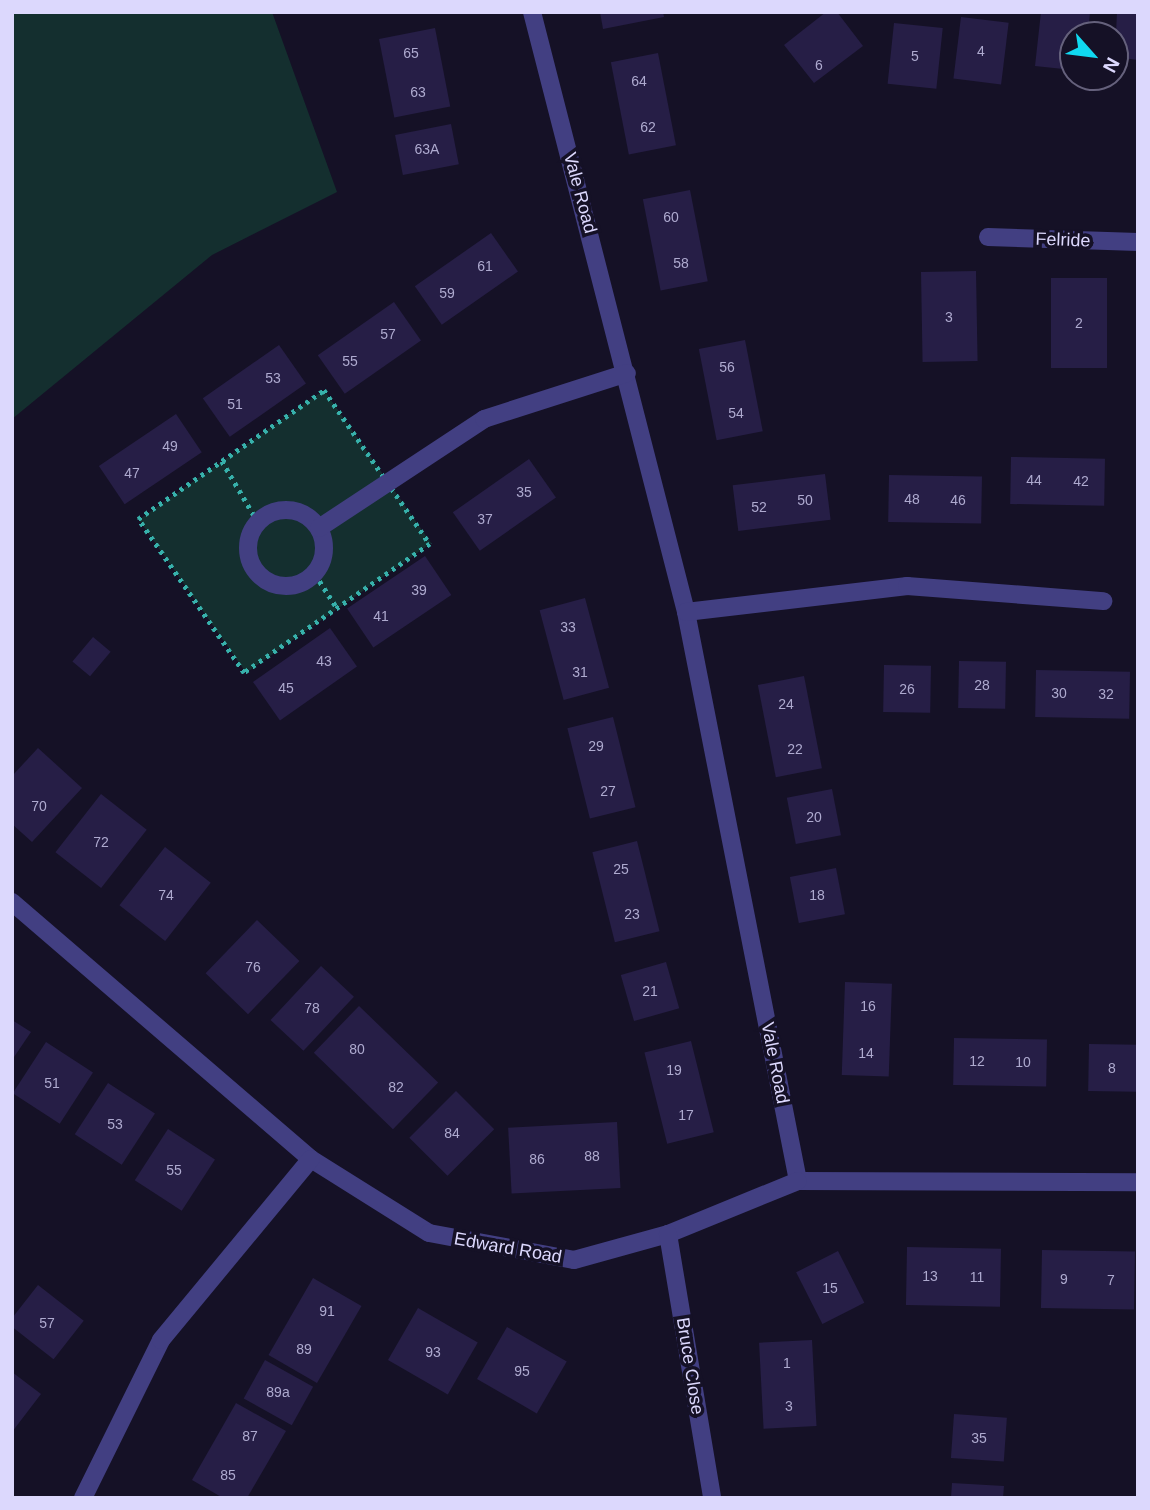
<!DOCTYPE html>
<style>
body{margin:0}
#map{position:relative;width:1150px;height:1510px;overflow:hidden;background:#151126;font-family:Arial,sans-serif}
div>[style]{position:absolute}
.green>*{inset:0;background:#142f2f;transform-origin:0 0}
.building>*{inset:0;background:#261e46;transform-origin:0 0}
.path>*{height:4.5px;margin-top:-2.25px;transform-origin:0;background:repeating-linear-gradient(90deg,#37b1ab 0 3.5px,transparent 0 8.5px)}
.minor>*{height:18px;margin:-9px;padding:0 9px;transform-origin:9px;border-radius:9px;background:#423f82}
.minor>.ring{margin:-9px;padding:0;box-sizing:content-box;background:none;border:18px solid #423f82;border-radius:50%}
span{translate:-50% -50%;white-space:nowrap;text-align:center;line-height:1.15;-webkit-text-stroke:7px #151126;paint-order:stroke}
.number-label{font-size:14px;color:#aeaacf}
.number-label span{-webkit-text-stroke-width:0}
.street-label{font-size:18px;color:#dcd8fd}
.frame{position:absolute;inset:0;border:14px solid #dcd8fd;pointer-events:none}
.north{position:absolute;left:1059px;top:21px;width:70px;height:70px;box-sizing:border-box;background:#151126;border:2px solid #65617c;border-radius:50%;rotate:118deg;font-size:19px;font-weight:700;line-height:28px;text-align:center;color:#dcd8fd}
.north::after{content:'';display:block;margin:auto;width:24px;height:32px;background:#10d9f1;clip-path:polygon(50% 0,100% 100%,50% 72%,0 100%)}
</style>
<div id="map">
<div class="green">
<div style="clip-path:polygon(12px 12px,272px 12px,337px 192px,212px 255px,12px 419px)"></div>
<div style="left:324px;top:390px;width:187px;height:226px;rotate:55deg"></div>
</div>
<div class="building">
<div style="clip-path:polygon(600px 12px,663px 12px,664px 17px,603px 29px)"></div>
<div style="clip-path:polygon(826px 12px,837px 12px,863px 46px,814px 83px,784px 45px)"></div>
<div style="clip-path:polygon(1041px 12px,1090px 12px,1088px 35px,1073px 35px,1073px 70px,1035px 66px)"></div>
<div style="clip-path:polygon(1117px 12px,1138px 12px,1138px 60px,1115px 57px)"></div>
<div style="left:961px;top:17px;width:48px;height:62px;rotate:7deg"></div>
<div style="left:894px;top:23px;width:49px;height:61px;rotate:6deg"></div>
<div style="left:435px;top:28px;width:80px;height:57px;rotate:79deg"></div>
<div style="left:658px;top:53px;width:94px;height:48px;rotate:79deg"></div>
<div style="left:451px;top:124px;width:41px;height:57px;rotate:79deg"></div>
<div style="left:690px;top:190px;width:93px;height:48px;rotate:79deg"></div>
<div style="left:491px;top:233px;width:47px;height:93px;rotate:55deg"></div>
<div style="left:976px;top:271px;width:90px;height:55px;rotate:89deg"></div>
<div style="left:1051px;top:278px;width:56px;height:90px"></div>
<div style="left:394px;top:302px;width:47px;height:93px;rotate:55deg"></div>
<div style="left:745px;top:340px;width:93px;height:47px;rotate:79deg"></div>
<div style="left:279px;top:345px;width:47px;height:93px;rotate:55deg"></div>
<div style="left:176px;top:414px;width:46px;height:93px;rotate:56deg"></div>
<div style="left:1011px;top:457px;width:94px;height:47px;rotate:1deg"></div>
<div style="left:529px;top:459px;width:47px;height:93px;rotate:55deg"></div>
<div style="left:825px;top:474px;width:46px;height:93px;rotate:83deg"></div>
<div style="left:889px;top:475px;width:93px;height:47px;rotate:1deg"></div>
<div style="left:425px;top:556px;width:47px;height:94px;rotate:56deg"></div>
<div style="left:585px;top:598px;width:93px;height:47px;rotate:75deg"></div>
<div style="left:330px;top:628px;width:47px;height:94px;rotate:55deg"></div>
<div style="left:93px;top:637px;width:23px;height:32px;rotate:40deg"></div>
<div style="left:959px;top:661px;width:47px;height:47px;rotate:1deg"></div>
<div style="left:884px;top:665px;width:47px;height:47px;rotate:1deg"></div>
<div style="left:1036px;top:670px;width:94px;height:47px;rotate:1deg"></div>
<div style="left:804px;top:676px;width:94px;height:47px;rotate:79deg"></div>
<div style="left:613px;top:717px;width:93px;height:47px;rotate:76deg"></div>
<div style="clip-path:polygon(38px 748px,82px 788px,32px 842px,12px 824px,12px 776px)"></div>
<div style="left:832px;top:789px;width:47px;height:46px;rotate:79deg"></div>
<div style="left:101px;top:794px;width:58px;height:74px;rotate:38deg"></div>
<div style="left:637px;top:841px;width:93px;height:46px;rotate:76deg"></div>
<div style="left:165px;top:847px;width:58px;height:74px;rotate:38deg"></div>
<div style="left:836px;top:868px;width:47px;height:47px;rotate:79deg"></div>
<div style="left:257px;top:920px;width:59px;height:74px;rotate:44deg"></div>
<div style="left:666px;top:962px;width:48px;height:47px;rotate:74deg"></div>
<div style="left:321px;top:966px;width:45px;height:74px;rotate:43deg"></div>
<div style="left:845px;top:982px;width:47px;height:93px;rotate:2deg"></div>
<div style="left:359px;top:1006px;width:110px;height:65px;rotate:44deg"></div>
<div style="clip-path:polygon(12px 1020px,31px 1032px,12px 1060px)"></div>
<div style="left:954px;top:1038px;width:93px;height:47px;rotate:1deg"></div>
<div style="left:691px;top:1041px;width:94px;height:48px;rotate:76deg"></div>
<div style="left:46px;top:1042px;width:56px;height:61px;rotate:33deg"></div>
<div style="left:1089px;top:1044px;width:49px;height:47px;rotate:1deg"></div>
<div style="left:108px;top:1083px;width:56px;height:61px;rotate:33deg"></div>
<div style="left:456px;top:1091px;width:54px;height:66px;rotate:45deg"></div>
<div style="left:617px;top:1122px;width:66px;height:109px;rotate:87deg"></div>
<div style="left:168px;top:1129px;width:56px;height:61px;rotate:33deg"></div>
<div style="left:907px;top:1247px;width:94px;height:58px;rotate:1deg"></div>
<div style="left:1042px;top:1250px;width:93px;height:58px;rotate:1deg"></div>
<div style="left:838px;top:1251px;width:58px;height:47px;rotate:63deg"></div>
<div style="left:313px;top:1278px;width:56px;height:89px;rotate:30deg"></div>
<div style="left:38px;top:1285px;width:58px;height:49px;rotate:38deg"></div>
<div style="left:418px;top:1308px;width:69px;height:60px;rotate:30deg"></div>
<div style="left:507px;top:1327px;width:69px;height:60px;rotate:30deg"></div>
<div style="left:812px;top:1340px;width:86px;height:53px;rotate:87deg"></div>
<div style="left:265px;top:1360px;width:55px;height:44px;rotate:29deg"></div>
<div style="clip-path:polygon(12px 1372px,41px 1394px,12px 1432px)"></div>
<div style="clip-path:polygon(236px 1403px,286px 1431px,247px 1498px,223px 1498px,192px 1480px)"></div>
<div style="left:954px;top:1414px;width:53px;height:44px;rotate:4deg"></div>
<div style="clip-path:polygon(952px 1483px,1004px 1486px,1003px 1498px,951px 1498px)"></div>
</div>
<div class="path">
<div style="left:324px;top:390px;width:187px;rotate:55.5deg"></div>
<div style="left:430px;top:544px;width:226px;rotate:145.3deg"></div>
<div style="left:244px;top:673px;width:187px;rotate:-124.5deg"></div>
<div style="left:138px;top:519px;width:226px;rotate:-34.7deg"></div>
<div style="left:222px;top:461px;width:71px;rotate:59.5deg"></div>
<div style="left:315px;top:574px;width:40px;rotate:57.1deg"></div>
</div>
<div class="minor">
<div style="left:532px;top:12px;width:619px;rotate:75.6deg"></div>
<div style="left:686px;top:612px;width:580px;rotate:78.86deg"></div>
<div style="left:798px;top:1181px;width:340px;rotate:0.2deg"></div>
<div style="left:988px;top:237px;width:150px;rotate:1.9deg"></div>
<div class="ring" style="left:248px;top:510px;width:58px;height:58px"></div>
<div style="left:319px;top:528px;width:198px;rotate:-33.4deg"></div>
<div style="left:484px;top:419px;width:150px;rotate:-17.8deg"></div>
<div style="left:686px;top:612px;width:223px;rotate:-6.7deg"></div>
<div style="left:907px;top:586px;width:197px;rotate:4.4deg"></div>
<div style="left:12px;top:902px;width:394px;rotate:40.7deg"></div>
<div style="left:311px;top:1159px;width:139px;rotate:32.1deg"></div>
<div style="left:429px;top:1233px;width:147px;rotate:10.5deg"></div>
<div style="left:574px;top:1260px;width:98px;rotate:-15.5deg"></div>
<div style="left:668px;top:1234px;width:140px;rotate:-22.2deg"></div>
<div style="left:668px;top:1234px;width:268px;rotate:80.5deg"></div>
<div style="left:83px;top:1498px;width:176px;rotate:-63.7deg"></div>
<div style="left:161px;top:1340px;width:235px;rotate:-50.4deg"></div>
</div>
<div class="number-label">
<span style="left:981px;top:51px">4</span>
<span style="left:411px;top:53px">65</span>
<span style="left:915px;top:56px">5</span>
<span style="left:819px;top:65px">6</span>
<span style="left:639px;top:81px">64</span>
<span style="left:418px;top:92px">63</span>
<span style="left:648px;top:127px">62</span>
<span style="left:427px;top:149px">63A</span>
<span style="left:671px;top:217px">60</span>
<span style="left:681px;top:263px">58</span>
<span style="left:485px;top:266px">61</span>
<span style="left:447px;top:293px">59</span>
<span style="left:949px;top:317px">3</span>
<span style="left:1079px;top:323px">2</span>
<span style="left:388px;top:334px">57</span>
<span style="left:350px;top:361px">55</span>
<span style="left:727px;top:367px">56</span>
<span style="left:273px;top:378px">53</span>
<span style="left:235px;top:404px">51</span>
<span style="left:736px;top:413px">54</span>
<span style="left:170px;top:446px">49</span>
<span style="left:132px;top:473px">47</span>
<span style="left:1034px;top:480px">44</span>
<span style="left:1081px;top:481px">42</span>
<span style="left:524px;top:492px">35</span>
<span style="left:912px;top:499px">48</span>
<span style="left:805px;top:500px">50</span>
<span style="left:958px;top:500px">46</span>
<span style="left:759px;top:507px">52</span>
<span style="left:485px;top:519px">37</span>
<span style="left:419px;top:590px">39</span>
<span style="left:381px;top:616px">41</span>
<span style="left:568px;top:627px">33</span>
<span style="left:324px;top:661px">43</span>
<span style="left:580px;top:672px">31</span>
<span style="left:982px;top:685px">28</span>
<span style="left:286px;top:688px">45</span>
<span style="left:907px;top:689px">26</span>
<span style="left:1059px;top:693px">30</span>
<span style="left:1106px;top:694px">32</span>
<span style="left:786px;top:704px">24</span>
<span style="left:596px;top:746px">29</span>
<span style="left:795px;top:749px">22</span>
<span style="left:608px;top:791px">27</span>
<span style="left:39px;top:806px">70</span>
<span style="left:814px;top:817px">20</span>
<span style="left:101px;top:842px">72</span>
<span style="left:621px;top:869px">25</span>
<span style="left:166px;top:895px">74</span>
<span style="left:817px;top:895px">18</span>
<span style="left:632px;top:914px">23</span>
<span style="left:253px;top:967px">76</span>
<span style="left:650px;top:991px">21</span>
<span style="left:868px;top:1006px">16</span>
<span style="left:312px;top:1008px">78</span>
<span style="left:357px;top:1049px">80</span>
<span style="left:866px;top:1053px">14</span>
<span style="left:977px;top:1061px">12</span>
<span style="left:1023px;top:1062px">10</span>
<span style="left:1112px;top:1068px">8</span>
<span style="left:674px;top:1070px">19</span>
<span style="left:52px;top:1083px">51</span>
<span style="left:396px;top:1087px">82</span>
<span style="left:686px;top:1115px">17</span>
<span style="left:115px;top:1124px">53</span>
<span style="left:452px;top:1133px">84</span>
<span style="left:592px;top:1156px">88</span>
<span style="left:537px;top:1159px">86</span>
<span style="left:174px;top:1170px">55</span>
<span style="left:930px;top:1276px">13</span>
<span style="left:977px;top:1277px">11</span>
<span style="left:1064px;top:1279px">9</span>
<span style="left:1111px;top:1280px">7</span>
<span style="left:830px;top:1288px">15</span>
<span style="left:327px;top:1311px">91</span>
<span style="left:47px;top:1323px">57</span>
<span style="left:304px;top:1349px">89</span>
<span style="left:433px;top:1352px">93</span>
<span style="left:787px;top:1363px">1</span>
<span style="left:522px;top:1371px">95</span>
<span style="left:278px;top:1392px">89a</span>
<span style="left:789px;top:1406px">3</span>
<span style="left:250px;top:1436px">87</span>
<span style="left:979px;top:1438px">35</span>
<span style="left:228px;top:1475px">85</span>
</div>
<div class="street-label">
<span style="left:580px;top:193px;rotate:75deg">Vale Road</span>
<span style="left:1063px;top:240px;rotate:2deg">Felride</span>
<span style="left:775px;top:1063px;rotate:79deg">Vale Road</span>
<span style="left:508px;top:1248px;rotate:10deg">Edward Road</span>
<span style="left:690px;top:1366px;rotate:81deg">Bruce Close</span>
</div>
<div class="frame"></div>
<div class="north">N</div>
</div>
